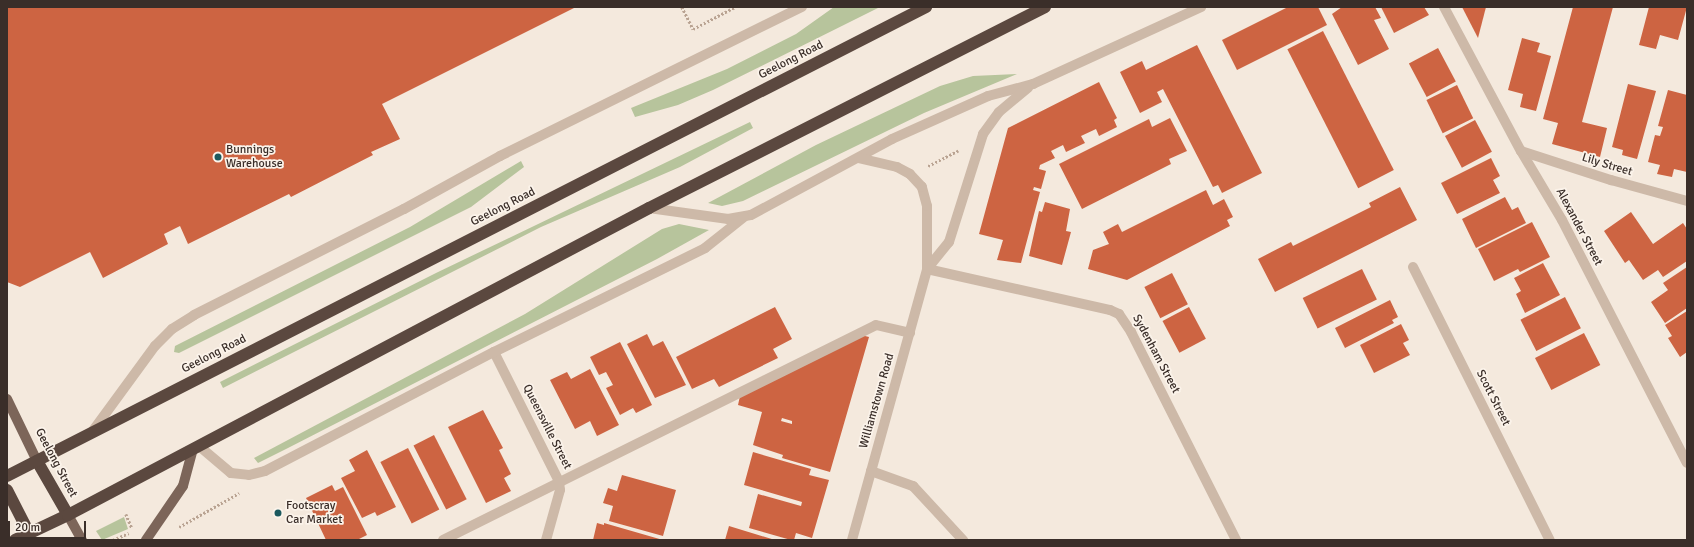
<!DOCTYPE html>
<style>
body{margin:0}
#map{position:relative;width:1694px;height:547px;overflow:hidden;background:#f4e9dd;font-family:Signika,sans-serif}
div>[style]{position:absolute}
.green>*{inset:0;background:#b7c49c}
.building>*{inset:0;background:#cd6442;transform-origin:0 0}
.path>*{height:2.5px;margin-top:-1.25px;transform-origin:0;background:repeating-linear-gradient(90deg,#b9a392 0 2px,transparent 0 4px)}
.minor>*{height:10px;margin:-5px;padding:0 5px;transform-origin:5px;border-radius:5px;background:#cdb9a8}
.major>*{height:10px;margin:-5px;padding:0 5px;transform-origin:5px;border-radius:5px;background:#7c6559}
.highway>*{height:12px;margin:-6px;padding:0 6px;transform-origin:6px;border-radius:6px;background:#5b483f}
.dots>*{width:11px;height:11px;translate:-50% -50%;box-sizing:border-box;border:2px solid #fbf3ea;border-radius:50%}
span{translate:-50% -50%;white-space:nowrap;text-align:center;line-height:1.15;-webkit-text-stroke:3.5px #fbf3ea;paint-order:stroke}
.street-label{font-size:12px;color:#3a2e29}
.poi-label{font-size:12px;color:#3a2e29}
.left{translate:0 -50%;text-align:left}
.frame{position:absolute;inset:0;border:8px solid #3a2e29;pointer-events:none}
.scale{position:absolute;left:8px;top:521px;width:78px;height:18px;box-sizing:border-box;border:2px solid #3a2e29;border-top:0;padding-left:5px;font-size:12px;line-height:14px;white-space:nowrap;color:#3a2e29;-webkit-text-stroke:3px #fbf3ea;paint-order:stroke}
</style>
<div id="map">
<div class="green">
<div style="clip-path:polygon(834px 7px,880px 7px,713px 90px,678px 105px,635px 117px,631px 108px,727px 69px,796px 34px)"></div>
<div style="clip-path:polygon(1017px 74px,924px 113px,743px 201px,722px 206px,708px 203px,816px 145px,940px 86px,973px 76px)"></div>
<div style="clip-path:polygon(750px 122px,753px 128px,680px 167px,541px 227px,223px 388px,220px 382px,436px 273px)"></div>
<div style="clip-path:polygon(521px 161px,524px 167px,471px 207px,179px 353px,174px 352px,175px 346px,410px 227px)"></div>
<div style="clip-path:polygon(679px 224px,709px 230px,657px 259px,288px 448px,258px 463px,254px 458px,525px 314px,662px 229px)"></div>
<div style="clip-path:polygon(124px 517px,128px 529px,102px 540px,96px 531px)"></div>
</div>
<div class="building">
<div style="clip-path:polygon(7px 7px,576px 7px,382px 104px,400px 139px,371px 152px,373px 155px,291px 197px,289px 194px,188px 244px,180px 226px,164px 234px,168px 244px,103px 278px,90px 252px,20px 287px,7px 282px)"></div>
<div style="clip-path:polygon(1288px 7px,1318px 7px,1327px 25px,1237px 70px,1222px 40px)"></div>
<div style="clip-path:polygon(1342px 7px,1375px 7px,1381px 18px,1374px 20px,1389px 49px,1358px 65px,1332px 14px)"></div>
<div style="clip-path:polygon(1381px 7px,1424px 7px,1429px 15px,1394px 33px)"></div>
<div style="clip-path:polygon(1462px 7px,1486px 7px,1478px 38px)"></div>
<div style="clip-path:polygon(1573px 7px,1613px 7px,1582px 122px,1607px 128px,1600px 157px,1552px 144px,1558px 123px,1543px 119px)"></div>
<div style="clip-path:polygon(1649px 7px,1687px 7px,1678px 40px,1660px 35px,1656px 49px,1639px 45px)"></div>
<div style="left:1323px;top:31px;width:156px;height:40px;rotate:63deg"></div>
<div style="clip-path:polygon(1522px 38px,1540px 43px,1537px 52px,1551px 56px,1536px 111px,1520px 107px,1523px 94px,1508px 90px)"></div>
<div style="clip-path:polygon(1197px 45px,1262px 173px,1222px 193px,1218px 185px,1213px 187px,1163px 89px,1157px 92px,1162px 102px,1140px 113px,1120px 72px,1142px 61px,1146px 70px)"></div>
<div style="left:1438px;top:48px;width:38px;height:33px;rotate:62deg"></div>
<div style="clip-path:polygon(1099px 82px,1117px 118px,1114px 120px,1117px 127px,1099px 136px,1096px 129px,1081px 136px,1085px 143px,1066px 152px,1063px 145px,1051px 151px,1055px 158px,1040px 165px,1039px 169px,1046px 171px,1041px 189px,1034px 187px,1033px 190px,1040px 192px,1021px 263px,997px 260px,1003px 240px,979px 234px,1008px 128px)"></div>
<div style="clip-path:polygon(1628px 84px,1656px 91px,1637px 159px,1622px 155px,1623px 150px,1612px 147px)"></div>
<div style="left:1457px;top:85px;width:37px;height:34px;rotate:64deg"></div>
<div style="clip-path:polygon(1668px 90px,1687px 95px,1687px 172px,1674px 169px,1672px 177px,1657px 174px,1660px 165px,1648px 162px,1655px 135px,1660px 136px,1663px 127px,1658px 126px)"></div>
<div style="clip-path:polygon(1170px 118px,1187px 151px,1169px 159px,1171px 164px,1082px 209px,1059px 164px,1149px 119px,1152px 127px)"></div>
<div style="left:1475px;top:120px;width:36px;height:34px;rotate:62deg"></div>
<div style="clip-path:polygon(1491px 158px,1500px 176px,1493px 180px,1500px 193px,1457px 214px,1441px 183px)"></div>
<div style="clip-path:polygon(1400px 187px,1417px 220px,1275px 292px,1258px 259px,1291px 242px,1293px 246px,1371px 207px,1369px 203px)"></div>
<div style="clip-path:polygon(1206px 190px,1213px 205px,1224px 199px,1233px 217px,1227px 220px,1230px 226px,1127px 280px,1088px 269px,1093px 250px,1109px 244px,1103px 232px,1118px 224px,1122px 232px)"></div>
<div style="clip-path:polygon(1505px 197px,1512px 210px,1518px 207px,1526px 223px,1476px 248px,1462px 219px)"></div>
<div style="clip-path:polygon(1045px 202px,1070px 209px,1066px 231px,1071px 232px,1062px 265px,1029px 256px,1039px 211px,1042px 212px)"></div>
<div style="clip-path:polygon(1631px 212px,1653px 244px,1683px 223px,1687px 229px,1687px 261px,1663px 277px,1658px 270px,1643px 280px,1629px 260px,1625px 263px,1604px 231px)"></div>
<div style="clip-path:polygon(1532px 222px,1550px 257px,1520px 272px,1518px 269px,1494px 281px,1478px 249px)"></div>
<div style="clip-path:polygon(1543px 263px,1560px 295px,1525px 313px,1516px 294px,1521px 291px,1514px 278px)"></div>
<div style="clip-path:polygon(1687px 267px,1687px 308px,1665px 323px,1651px 302px,1668px 290px,1663px 283px)"></div>
<div style="left:1362px;top:269px;width:34px;height:66px;rotate:64deg"></div>
<div style="left:1172px;top:273px;width:35px;height:31px;rotate:63deg"></div>
<div style="left:1565px;top:297px;width:35px;height:50px;rotate:63deg"></div>
<div style="clip-path:polygon(1390px 300px,1398px 317px,1392px 320px,1394px 323px,1345px 348px,1335px 328px)"></div>
<div style="clip-path:polygon(775px 307px,792px 339px,773px 349px,778px 358px,719px 387px,714px 379px,692px 389px,676px 357px)"></div>
<div style="left:1189px;top:307px;width:36px;height:30px;rotate:62deg"></div>
<div style="clip-path:polygon(1687px 311px,1687px 352px,1680px 357px,1668px 338px,1672px 336px,1665px 325px)"></div>
<div style="clip-path:polygon(1401px 324px,1409px 340px,1403px 343px,1410px 355px,1374px 373px,1360px 345px)"></div>
<div style="left:1584px;top:333px;width:36px;height:55px;rotate:63deg"></div>
<div style="clip-path:polygon(647px 334px,653px 346px,663px 341px,686px 385px,655px 398px,627px 344px)"></div>
<div style="clip-path:polygon(evenodd,861px 335px,869px 337px,830px 472px,782px 458px,783px 455px,753px 445px,762px 412px,738px 405px,740px 396px,861px 335px,782px 418px,792px 421px,792px 424px,781px 421px,782px 418px)"></div>
<div style="clip-path:polygon(620px 342px,652px 405px,636px 413px,633px 408px,620px 415px,606px 388px,613px 385px,606px 372px,599px 375px,590px 357px)"></div>
<div style="clip-path:polygon(590px 369px,619px 425px,597px 436px,590px 421px,575px 429px,550px 380px,567px 372px,571px 379px)"></div>
<div style="clip-path:polygon(483px 410px,503px 448px,499px 450px,511px 474px,504px 478px,511px 491px,486px 503px,448px 427px)"></div>
<div style="left:434px;top:435px;width:72px;height:23px;rotate:63deg"></div>
<div style="left:408px;top:448px;width:69px;height:31px;rotate:63deg"></div>
<div style="clip-path:polygon(367px 450px,396px 507px,377px 516px,375px 512px,362px 518px,341px 478px,355px 471px,349px 460px)"></div>
<div style="clip-path:polygon(753px 452px,811px 469px,809px 475px,829px 480px,812px 538px,796px 533px,794px 540px,791px 540px,749px 528px,758px 494px,801px 506px,802px 502px,744px 485px)"></div>
<div style="clip-path:polygon(622px 475px,676px 490px,663px 536px,609px 521px,613px 506px,603px 503px,608px 488px,617px 491px)"></div>
<div style="clip-path:polygon(332px 485px,335px 491px,343px 487px,367px 535px,357px 540px,326px 540px,306px 498px)"></div>
<div style="clip-path:polygon(597px 523px,604px 525px,604px 523px,663px 540px,593px 540px)"></div>
<div style="clip-path:polygon(729px 526px,775px 540px,725px 540px)"></div>
</div>
<div class="path">
<div style="left:682px;top:7px;width:25px;rotate:63deg"></div>
<div style="left:693px;top:29px;width:47px;rotate:-27.6deg"></div>
<div style="left:928px;top:166px;width:34px;rotate:-27deg"></div>
<div style="left:126px;top:514px;width:15px;rotate:67deg"></div>
<div style="left:179px;top:527px;width:69px;rotate:-29.5deg"></div>
<div style="left:113px;top:540px;width:17px;rotate:-24deg"></div>
</div>
<div class="minor">
<div style="left:1444px;top:7px;width:163px;rotate:61.9deg"></div>
<div style="left:1521px;top:151px;width:80px;rotate:59.3deg"></div>
<div style="left:1562px;top:220px;width:273px;rotate:62.8deg"></div>
<div style="left:1521px;top:151px;width:95px;rotate:17.9deg"></div>
<div style="left:1611px;top:180px;width:79px;rotate:15.4deg"></div>
<div style="left:649px;top:208px;width:80px;rotate:7.9deg"></div>
<div style="left:728px;top:219px;width:23px;rotate:-10deg"></div>
<div style="left:751px;top:215px;width:160px;rotate:-28.3deg"></div>
<div style="left:892px;top:139px;width:105px;rotate:-24.1deg"></div>
<div style="left:988px;top:96px;width:47px;rotate:-14.9deg"></div>
<div style="left:1033px;top:84px;width:185px;rotate:-24.6deg"></div>
<div style="left:1413px;top:267px;width:305px;rotate:63.4deg"></div>
<div style="left:927px;top:269px;width:188px;rotate:12.6deg"></div>
<div style="left:1110px;top:310px;width:10px;rotate:24deg"></div>
<div style="left:1119px;top:314px;width:22px;rotate:56deg"></div>
<div style="left:1131px;top:332px;width:233px;rotate:63.2deg"></div>
<div style="left:927px;top:269px;width:35px;rotate:-51deg"></div>
<div style="left:949px;top:242px;width:113px;rotate:-72.5deg"></div>
<div style="left:983px;top:134px;width:27px;rotate:-54deg"></div>
<div style="left:999px;top:112px;width:38px;rotate:-40deg"></div>
<div style="left:494px;top:352px;width:144px;rotate:63.3deg"></div>
<div style="left:559px;top:481px;width:9px;rotate:84deg"></div>
<div style="left:560px;top:490px;width:52px;rotate:105.6deg"></div>
<div style="left:92px;top:432px;width:107px;rotate:-53.8deg"></div>
<div style="left:155px;top:346px;width:24px;rotate:-45deg"></div>
<div style="left:172px;top:329px;width:26px;rotate:-32deg"></div>
<div style="left:194px;top:315px;width:235px;rotate:-26.8deg"></div>
<div style="left:404px;top:209px;width:110px;rotate:-28.9deg"></div>
<div style="left:500px;top:156px;width:337px;rotate:-26.3deg"></div>
<div style="left:199px;top:446px;width:42px;rotate:40.2deg"></div>
<div style="left:231px;top:473px;width:18px;rotate:6deg"></div>
<div style="left:249px;top:475px;width:16px;rotate:-14deg"></div>
<div style="left:265px;top:471px;width:258px;rotate:-27.5deg"></div>
<div style="left:494px;top:352px;width:235px;rotate:-26.2deg"></div>
<div style="left:705px;top:248px;width:50px;rotate:-38.5deg"></div>
<div style="left:871px;top:471px;width:45px;rotate:19.7deg"></div>
<div style="left:913px;top:486px;width:74px;rotate:47.2deg"></div>
<div style="left:443px;top:540px;width:483px;rotate:-26.4deg"></div>
<div style="left:876px;top:325px;width:35px;rotate:13deg"></div>
<div style="left:852px;top:540px;width:281px;rotate:-74.5deg"></div>
<div style="left:927px;top:269px;width:63px;rotate:-90deg"></div>
<div style="left:927px;top:206px;width:20px;rotate:-105deg"></div>
<div style="left:922px;top:187px;width:18px;rotate:-133deg"></div>
<div style="left:910px;top:174px;width:15px;rotate:-152deg"></div>
<div style="left:897px;top:167px;width:39px;rotate:-167deg"></div>
</div>
<div class="major">
<div style="left:7px;top:399px;width:69px;rotate:64.2deg"></div>
<div style="left:68px;top:515px;width:29px;rotate:61deg"></div>
<div style="left:146px;top:540px;width:65px;rotate:-55.6deg"></div>
<div style="left:183px;top:486px;width:38px;rotate:-75deg"></div>
</div>
<div class="highway">
<div style="left:37px;top:461px;width:62px;rotate:60.1deg"></div>
<div style="left:7px;top:476px;width:1032px;rotate:-27.04deg"></div>
<div style="left:7px;top:490px;width:48px;rotate:62.9deg"></div>
<div style="left:15px;top:540px;width:59px;rotate:-25.3deg"></div>
<div style="left:68px;top:515px;width:657px;rotate:-27.85deg"></div>
<div style="left:649px;top:208px;width:444px;rotate:-26.9deg"></div>
</div>
<div class="dots">
<div style="left:218px;top:157px;background:#1b595e"></div>
<div style="left:278px;top:513px;background:#1b595e"></div>
</div>
<div class="street-label">
<span style="left:791px;top:60px;rotate:-27deg">Geelong Road</span>
<span style="left:1607px;top:165px;rotate:17deg">Lily Street</span>
<span style="left:503px;top:207px;rotate:-27deg">Geelong Road</span>
<span style="left:1579px;top:227px;rotate:62deg">Alexander Street</span>
<span style="left:214px;top:354px;rotate:-27deg">Geelong Road</span>
<span style="left:1156px;top:354px;rotate:62deg">Sydenham Street</span>
<span style="left:1493px;top:398px;rotate:63deg">Scott Street</span>
<span style="left:877px;top:401px;rotate:-74deg">Williamstown Road</span>
<span style="left:547px;top:427px;rotate:63deg">Queensville Street</span>
<span style="left:56px;top:463px;rotate:62deg">Geelong Street</span>
</div>
<div class="poi-label">
<span class="left" style="left:226px;top:157px">Bunnings<br>Warehouse</span>
<span class="left" style="left:286px;top:513px">Footscray<br>Car Market</span>
</div>
<div class="frame"></div>
<div class="scale">20 m</div>
</div>
